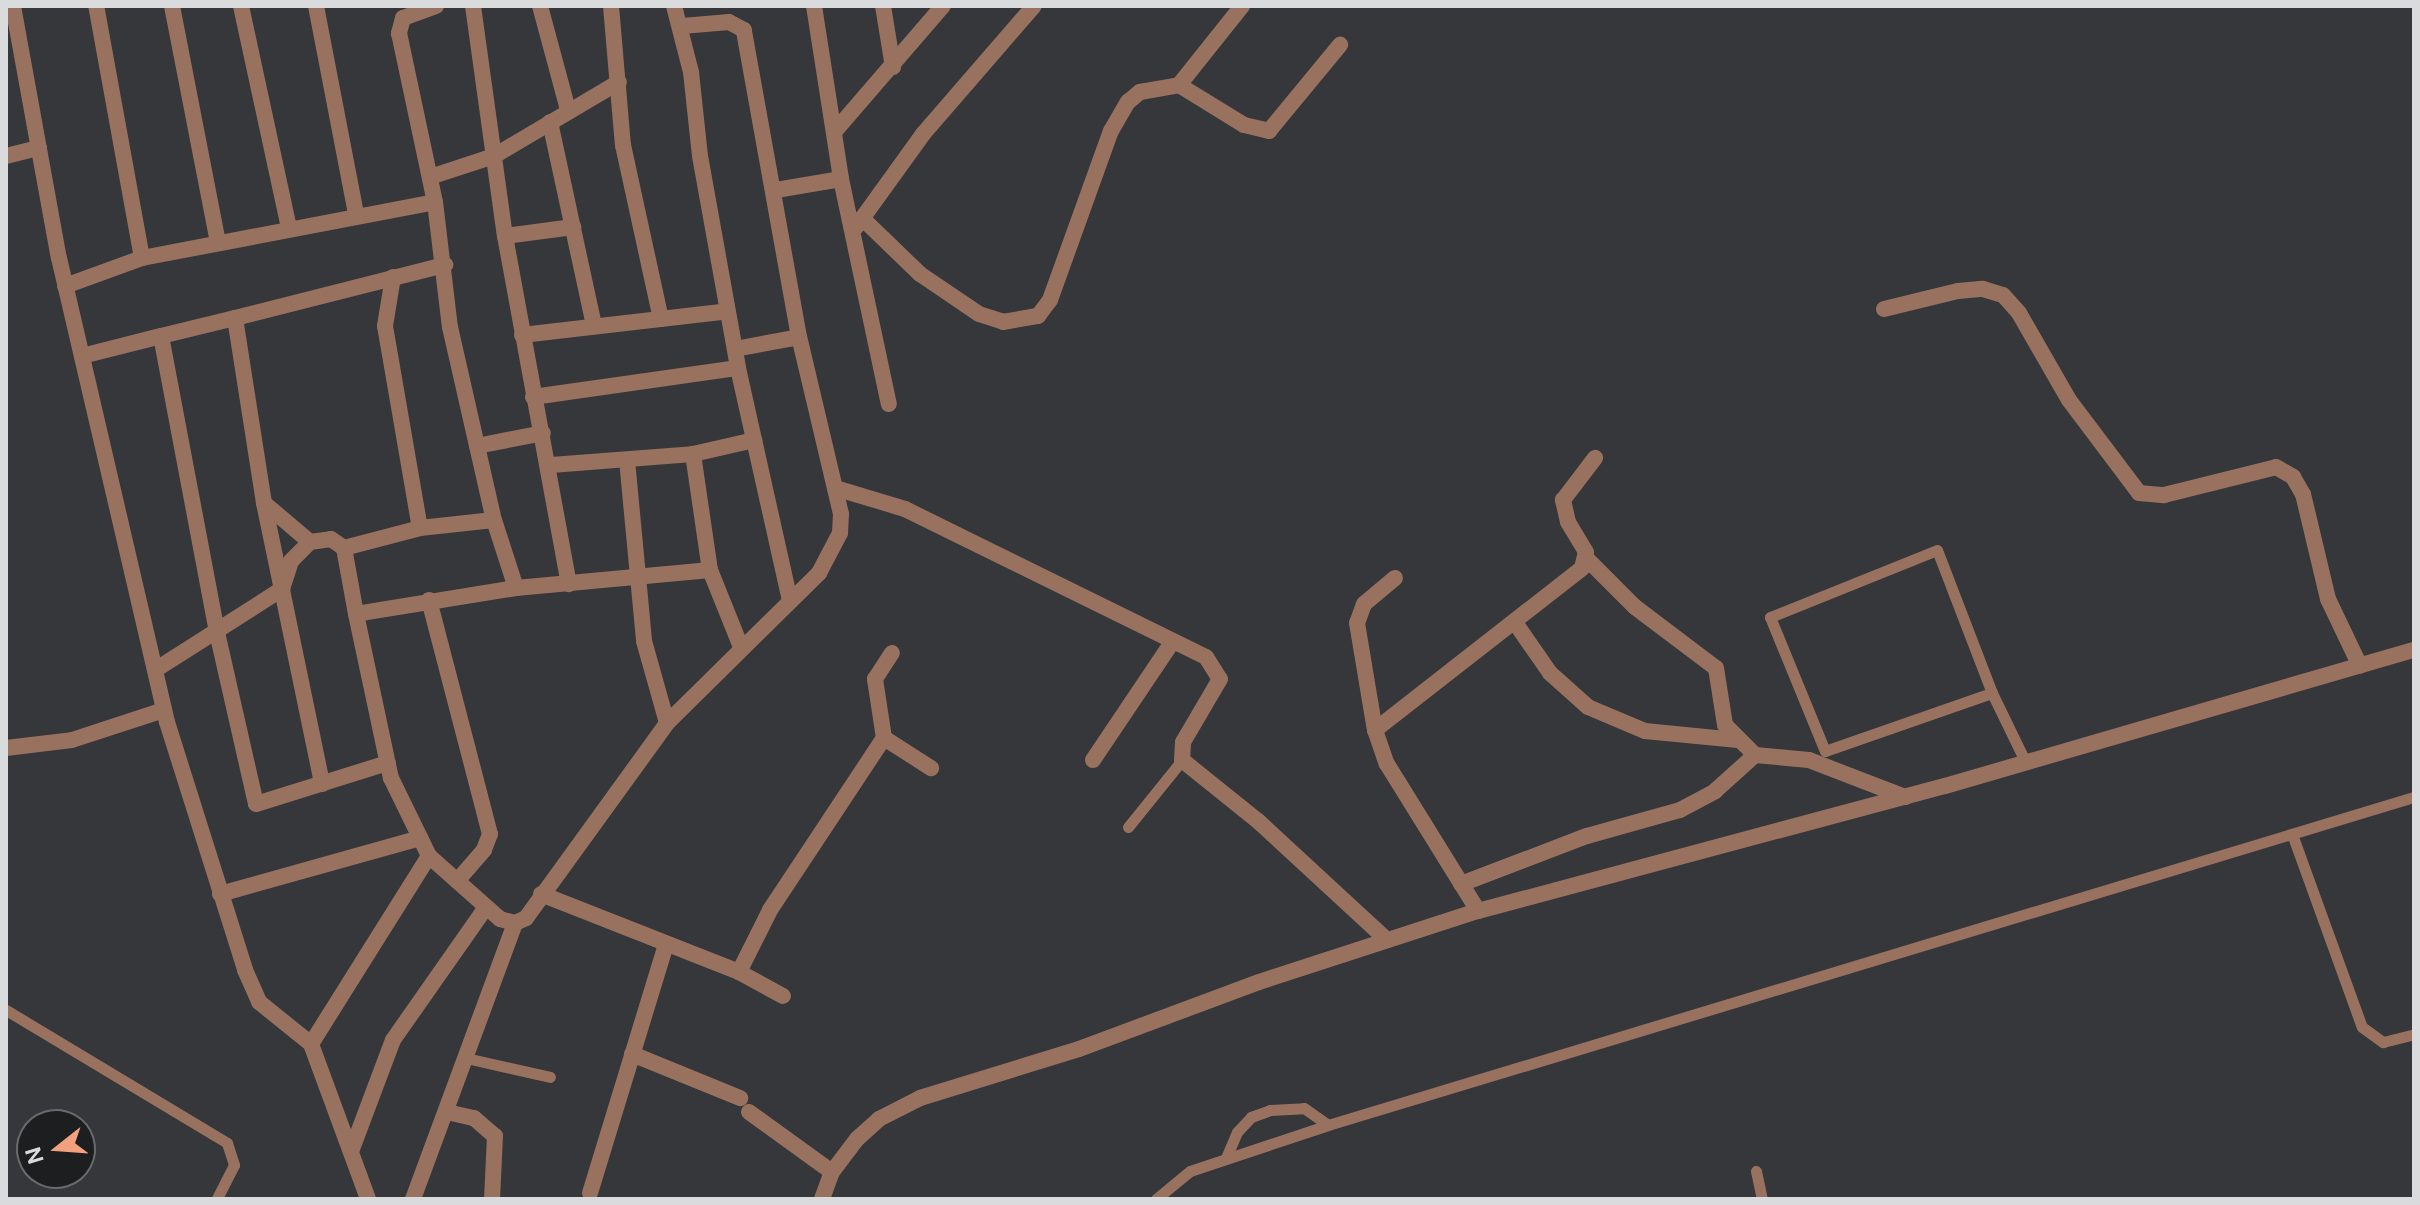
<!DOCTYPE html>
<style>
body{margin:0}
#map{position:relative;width:2420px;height:1205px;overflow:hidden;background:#35373a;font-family:"DM Sans",sans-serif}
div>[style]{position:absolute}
.lane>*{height:11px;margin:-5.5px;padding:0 5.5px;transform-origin:5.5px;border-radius:5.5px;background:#99715f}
.street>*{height:16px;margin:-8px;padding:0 8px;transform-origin:8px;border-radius:8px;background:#99715f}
span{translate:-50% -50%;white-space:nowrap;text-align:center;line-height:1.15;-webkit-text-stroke:7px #1d1e20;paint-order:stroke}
.frame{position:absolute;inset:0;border:8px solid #dadbdd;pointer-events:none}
.north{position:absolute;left:16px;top:1109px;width:80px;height:80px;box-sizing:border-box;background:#1d1e20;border:2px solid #696a6c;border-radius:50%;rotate:253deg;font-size:22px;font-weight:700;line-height:32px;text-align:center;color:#dadbdd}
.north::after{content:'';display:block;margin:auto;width:28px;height:36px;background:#f1a17d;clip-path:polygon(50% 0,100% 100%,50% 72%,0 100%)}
</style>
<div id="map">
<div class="lane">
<div style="left:1992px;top:693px;width:153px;rotate:-111deg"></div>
<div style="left:1937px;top:550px;width:180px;rotate:158.1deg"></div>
<div style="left:1770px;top:617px;width:145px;rotate:67.7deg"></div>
<div style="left:1825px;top:751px;width:177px;rotate:-19.2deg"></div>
<div style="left:1992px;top:693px;width:78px;rotate:64.1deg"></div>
<div style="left:1128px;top:827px;width:86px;rotate:-51.1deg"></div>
<div style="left:2292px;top:834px;width:205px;rotate:70.1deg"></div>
<div style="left:2362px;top:1027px;width:26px;rotate:36deg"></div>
<div style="left:2383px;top:1042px;width:32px;rotate:-14deg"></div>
<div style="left:6px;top:1010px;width:258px;rotate:31deg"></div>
<div style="left:227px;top:1143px;width:23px;rotate:72deg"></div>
<div style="left:234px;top:1165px;width:38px;rotate:117deg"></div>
<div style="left:466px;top:1058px;width:86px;rotate:12.7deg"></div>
<div style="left:1226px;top:1158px;width:28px;rotate:-67deg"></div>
<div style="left:1237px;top:1132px;width:21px;rotate:-47deg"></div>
<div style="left:1251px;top:1117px;width:20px;rotate:-20deg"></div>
<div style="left:1270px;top:1110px;width:34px;rotate:-3deg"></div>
<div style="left:1304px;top:1108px;width:29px;rotate:35deg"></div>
<div style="left:1756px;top:1171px;width:29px;rotate:78deg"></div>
<div style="left:1156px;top:1199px;width:44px;rotate:-39.5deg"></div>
<div style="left:1190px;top:1171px;width:145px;rotate:-18.4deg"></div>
<div style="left:1328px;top:1125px;width:1134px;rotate:-16.81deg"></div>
</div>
<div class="street">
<div style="left:13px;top:6px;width:256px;rotate:79.7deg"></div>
<div style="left:59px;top:258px;width:476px;rotate:76.9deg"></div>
<div style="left:167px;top:722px;width:260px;rotate:72.5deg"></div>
<div style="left:245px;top:970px;width:35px;rotate:66deg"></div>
<div style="left:259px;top:1002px;width:67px;rotate:38.9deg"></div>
<div style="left:311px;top:1044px;width:165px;rotate:69.8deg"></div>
<div style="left:172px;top:6px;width:241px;rotate:79deg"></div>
<div style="left:241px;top:6px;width:227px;rotate:77.8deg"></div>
<div style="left:316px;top:6px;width:212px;rotate:79.1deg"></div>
<div style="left:436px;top:6px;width:35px;rotate:160deg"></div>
<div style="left:403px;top:18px;width:16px;rotate:105deg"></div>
<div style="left:399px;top:33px;width:173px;rotate:78deg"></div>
<div style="left:435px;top:202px;width:126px;rotate:83.2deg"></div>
<div style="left:450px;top:327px;width:198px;rotate:77.2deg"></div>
<div style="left:494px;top:520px;width:71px;rotate:72.1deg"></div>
<div style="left:516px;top:588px;width:195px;rotate:-5.3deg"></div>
<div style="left:473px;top:6px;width:232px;rotate:82.1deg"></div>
<div style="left:505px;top:236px;width:354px;rotate:79.6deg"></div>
<div style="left:540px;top:6px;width:108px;rotate:74.9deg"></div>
<div style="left:611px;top:6px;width:140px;rotate:85.1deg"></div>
<div style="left:623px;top:145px;width:178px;rotate:77.7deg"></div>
<div style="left:674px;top:6px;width:68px;rotate:75.6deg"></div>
<div style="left:691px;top:72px;width:84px;rotate:83.9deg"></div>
<div style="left:700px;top:156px;width:215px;rotate:79.8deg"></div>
<div style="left:738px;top:368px;width:238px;rotate:77.4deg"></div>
<div style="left:814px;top:6px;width:175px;rotate:81.1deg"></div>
<div style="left:841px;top:179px;width:230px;rotate:78deg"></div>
<div style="left:883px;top:6px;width:62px;rotate:80.7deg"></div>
<div style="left:1179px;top:85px;width:76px;rotate:31.6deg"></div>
<div style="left:1244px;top:125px;width:26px;rotate:13deg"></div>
<div style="left:1269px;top:131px;width:112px;rotate:-50.5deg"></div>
<div style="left:550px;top:122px;width:208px;rotate:77.8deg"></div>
<div style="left:835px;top:131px;width:165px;rotate:-49.2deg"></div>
<div style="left:6px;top:156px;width:34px;rotate:-14deg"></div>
<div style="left:430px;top:177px;width:67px;rotate:-18.2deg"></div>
<div style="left:494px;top:156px;width:145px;rotate:-30.6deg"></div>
<div style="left:776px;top:190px;width:66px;rotate:-9.6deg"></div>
<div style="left:862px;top:218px;width:81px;rotate:44deg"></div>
<div style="left:920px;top:274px;width:71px;rotate:34.1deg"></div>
<div style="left:979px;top:314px;width:25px;rotate:18deg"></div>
<div style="left:1003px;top:322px;width:36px;rotate:-10deg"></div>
<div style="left:1038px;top:316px;width:20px;rotate:-53deg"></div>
<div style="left:1050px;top:300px;width:180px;rotate:-70.2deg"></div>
<div style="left:1111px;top:131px;width:34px;rotate:-60deg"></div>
<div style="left:1128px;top:102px;width:16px;rotate:-40deg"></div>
<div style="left:1140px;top:92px;width:40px;rotate:-10deg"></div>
<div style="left:1179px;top:85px;width:101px;rotate:-51.4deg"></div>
<div style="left:856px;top:227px;width:115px;rotate:-54.2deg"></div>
<div style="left:923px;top:134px;width:169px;rotate:-49.1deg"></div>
<div style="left:505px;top:236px;width:69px;rotate:-7.5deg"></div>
<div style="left:142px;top:258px;width:298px;rotate:-10.8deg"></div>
<div style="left:393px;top:277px;width:50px;rotate:99.3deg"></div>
<div style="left:385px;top:326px;width:205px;rotate:80.2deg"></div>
<div style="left:65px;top:286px;width:82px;rotate:-20deg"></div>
<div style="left:142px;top:258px;width:256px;rotate:-100.3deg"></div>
<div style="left:1884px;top:309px;width:76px;rotate:-13.7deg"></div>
<div style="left:1958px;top:291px;width:25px;rotate:-5deg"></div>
<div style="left:1983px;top:289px;width:21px;rotate:17deg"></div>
<div style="left:2003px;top:295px;width:24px;rotate:48deg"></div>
<div style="left:2019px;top:313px;width:100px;rotate:60.1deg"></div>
<div style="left:2069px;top:400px;width:116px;rotate:53deg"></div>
<div style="left:2139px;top:493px;width:25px;rotate:5deg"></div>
<div style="left:2164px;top:495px;width:115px;rotate:-14deg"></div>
<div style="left:2276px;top:467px;width:20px;rotate:30deg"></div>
<div style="left:2293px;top:477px;width:20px;rotate:60deg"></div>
<div style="left:2303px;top:494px;width:108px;rotate:76.6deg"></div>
<div style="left:2328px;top:599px;width:74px;rotate:64.5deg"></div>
<div style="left:235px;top:318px;width:217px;rotate:-14.2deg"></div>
<div style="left:522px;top:335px;width:207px;rotate:-6.6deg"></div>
<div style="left:161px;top:336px;width:76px;rotate:-13.7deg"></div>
<div style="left:235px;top:318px;width:187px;rotate:81.1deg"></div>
<div style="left:264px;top:503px;width:287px;rotate:78.3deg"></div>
<div style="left:735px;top:349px;width:65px;rotate:-10.6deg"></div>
<div style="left:82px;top:356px;width:81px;rotate:-14.2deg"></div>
<div style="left:161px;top:336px;width:297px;rotate:79.3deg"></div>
<div style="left:216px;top:628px;width:180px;rotate:77.2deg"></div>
<div style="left:256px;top:804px;width:138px;rotate:-17.3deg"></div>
<div style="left:533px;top:397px;width:207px;rotate:-8.1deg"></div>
<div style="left:477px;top:446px;width:67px;rotate:-11.1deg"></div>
<div style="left:693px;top:454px;width:117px;rotate:81.7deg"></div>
<div style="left:710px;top:570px;width:83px;rotate:68.1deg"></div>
<div style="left:627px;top:460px;width:182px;rotate:84.6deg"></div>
<div style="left:644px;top:641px;width:85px;rotate:74.3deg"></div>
<div style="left:551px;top:465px;width:142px;rotate:-4.4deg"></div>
<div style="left:693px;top:454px;width:63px;rotate:-12.9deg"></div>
<div style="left:835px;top:488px;width:73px;rotate:16.7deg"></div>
<div style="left:905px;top:509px;width:335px;rotate:26.2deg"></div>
<div style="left:1206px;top:657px;width:26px;rotate:58deg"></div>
<div style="left:1220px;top:679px;width:73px;rotate:120.4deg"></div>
<div style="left:1183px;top:742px;width:18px;rotate:93deg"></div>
<div style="left:1182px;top:760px;width:97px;rotate:38.8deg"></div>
<div style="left:1258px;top:821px;width:176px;rotate:42.7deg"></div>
<div style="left:264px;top:503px;width:60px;rotate:40.3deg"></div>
<div style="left:310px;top:542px;width:21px;rotate:-8deg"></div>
<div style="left:331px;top:539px;width:16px;rotate:35deg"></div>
<div style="left:344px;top:548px;width:79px;rotate:-14.7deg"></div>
<div style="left:420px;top:528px;width:74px;rotate:-6.2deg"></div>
<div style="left:344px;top:548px;width:67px;rotate:79.7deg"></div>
<div style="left:1587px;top:559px;width:68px;rotate:45deg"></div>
<div style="left:1635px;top:607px;width:101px;rotate:37deg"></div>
<div style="left:1716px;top:668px;width:58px;rotate:81deg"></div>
<div style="left:1725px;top:725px;width:42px;rotate:45deg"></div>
<div style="left:1395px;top:578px;width:40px;rotate:140deg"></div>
<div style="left:1364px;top:604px;width:20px;rotate:110deg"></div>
<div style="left:1357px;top:623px;width:109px;rotate:80.5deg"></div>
<div style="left:1375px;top:730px;width:36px;rotate:71deg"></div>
<div style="left:1387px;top:764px;width:173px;rotate:58.2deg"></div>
<div style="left:516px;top:588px;width:162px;rotate:170.8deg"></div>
<div style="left:356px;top:614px;width:168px;rotate:78deg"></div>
<div style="left:391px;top:778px;width:87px;rotate:64deg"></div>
<div style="left:429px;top:856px;width:95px;rotate:41.6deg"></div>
<div style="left:500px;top:919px;width:16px;rotate:15deg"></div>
<div style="left:515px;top:923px;width:12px;rotate:-24deg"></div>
<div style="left:526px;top:918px;width:241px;rotate:-54.1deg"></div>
<div style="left:667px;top:723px;width:214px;rotate:-44.6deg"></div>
<div style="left:819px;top:573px;width:45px;rotate:-62.3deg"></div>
<div style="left:840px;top:533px;width:19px;rotate:-87deg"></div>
<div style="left:841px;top:514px;width:182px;rotate:-103.3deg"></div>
<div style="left:799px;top:337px;width:312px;rotate:-100.2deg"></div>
<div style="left:744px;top:30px;width:17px;rotate:-152deg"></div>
<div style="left:729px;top:22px;width:47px;rotate:175.1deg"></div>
<div style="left:429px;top:600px;width:242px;rotate:75.4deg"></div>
<div style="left:490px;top:834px;width:17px;rotate:111deg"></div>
<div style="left:484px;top:850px;width:41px;rotate:131.1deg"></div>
<div style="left:1516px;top:624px;width:60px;rotate:55.2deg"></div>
<div style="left:1550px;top:673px;width:51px;rotate:41.8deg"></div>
<div style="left:1588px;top:707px;width:62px;rotate:22.8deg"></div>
<div style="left:1645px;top:731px;width:91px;rotate:5.6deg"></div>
<div style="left:155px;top:670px;width:151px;rotate:-32.5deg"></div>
<div style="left:282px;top:589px;width:29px;rotate:-72deg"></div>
<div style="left:291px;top:561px;width:27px;rotate:-45deg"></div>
<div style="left:1375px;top:730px;width:263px;rotate:-38deg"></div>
<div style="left:1582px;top:568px;width:16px;rotate:-76deg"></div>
<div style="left:1586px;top:552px;width:35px;rotate:-121deg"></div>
<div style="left:1568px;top:522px;width:23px;rotate:-103deg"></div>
<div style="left:1563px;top:500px;width:53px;rotate:-52.7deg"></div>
<div style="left:884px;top:738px;width:56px;rotate:32.6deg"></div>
<div style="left:6px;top:748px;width:66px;rotate:-6.9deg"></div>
<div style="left:72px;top:740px;width:97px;rotate:-18.1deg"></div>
<div style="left:1093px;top:760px;width:143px;rotate:-56.1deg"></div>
<div style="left:1461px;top:884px;width:135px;rotate:-20.9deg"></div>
<div style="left:1587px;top:836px;width:97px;rotate:-15.6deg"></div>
<div style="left:1680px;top:810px;width:40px;rotate:-28deg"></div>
<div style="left:1715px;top:791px;width:54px;rotate:-42deg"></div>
<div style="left:1755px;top:755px;width:54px;rotate:5.3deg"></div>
<div style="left:1809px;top:760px;width:103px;rotate:21.1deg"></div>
<div style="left:220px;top:894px;width:208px;rotate:-15.6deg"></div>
<div style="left:541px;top:894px;width:213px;rotate:21.5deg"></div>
<div style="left:739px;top:972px;width:50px;rotate:28.6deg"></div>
<div style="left:739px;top:972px;width:69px;rotate:-63.4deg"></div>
<div style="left:770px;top:910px;width:206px;rotate:-56.5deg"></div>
<div style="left:884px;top:738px;width:60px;rotate:-98.7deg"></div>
<div style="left:875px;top:679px;width:31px;rotate:-57deg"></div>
<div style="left:311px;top:1044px;width:222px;rotate:-57.9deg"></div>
<div style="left:632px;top:1054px;width:117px;rotate:22.2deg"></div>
<div style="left:447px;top:1112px;width:28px;rotate:13deg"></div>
<div style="left:474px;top:1118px;width:28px;rotate:41deg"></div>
<div style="left:495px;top:1136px;width:63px;rotate:92.7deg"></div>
<div style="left:749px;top:1112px;width:102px;rotate:35.9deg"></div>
<div style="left:352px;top:1149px;width:116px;rotate:-69.4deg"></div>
<div style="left:393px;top:1040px;width:162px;rotate:-55deg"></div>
<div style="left:590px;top:1193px;width:259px;rotate:-73deg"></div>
<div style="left:413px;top:1199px;width:294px;rotate:-69.7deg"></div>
<div style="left:822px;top:1199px;width:29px;rotate:-70deg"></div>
<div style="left:832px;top:1172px;width:41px;rotate:-52.9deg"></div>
<div style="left:857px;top:1139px;width:30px;rotate:-42deg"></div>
<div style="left:879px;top:1119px;width:46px;rotate:-27.1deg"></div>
<div style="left:920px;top:1098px;width:166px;rotate:-17.1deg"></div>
<div style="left:1079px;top:1049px;width:192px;rotate:-20.4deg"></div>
<div style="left:1259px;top:982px;width:230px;rotate:-18deg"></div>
<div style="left:1478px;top:911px;width:483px;rotate:-15deg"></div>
<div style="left:1945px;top:786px;width:488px;rotate:-16.2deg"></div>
</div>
<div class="frame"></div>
<div class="north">N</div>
</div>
